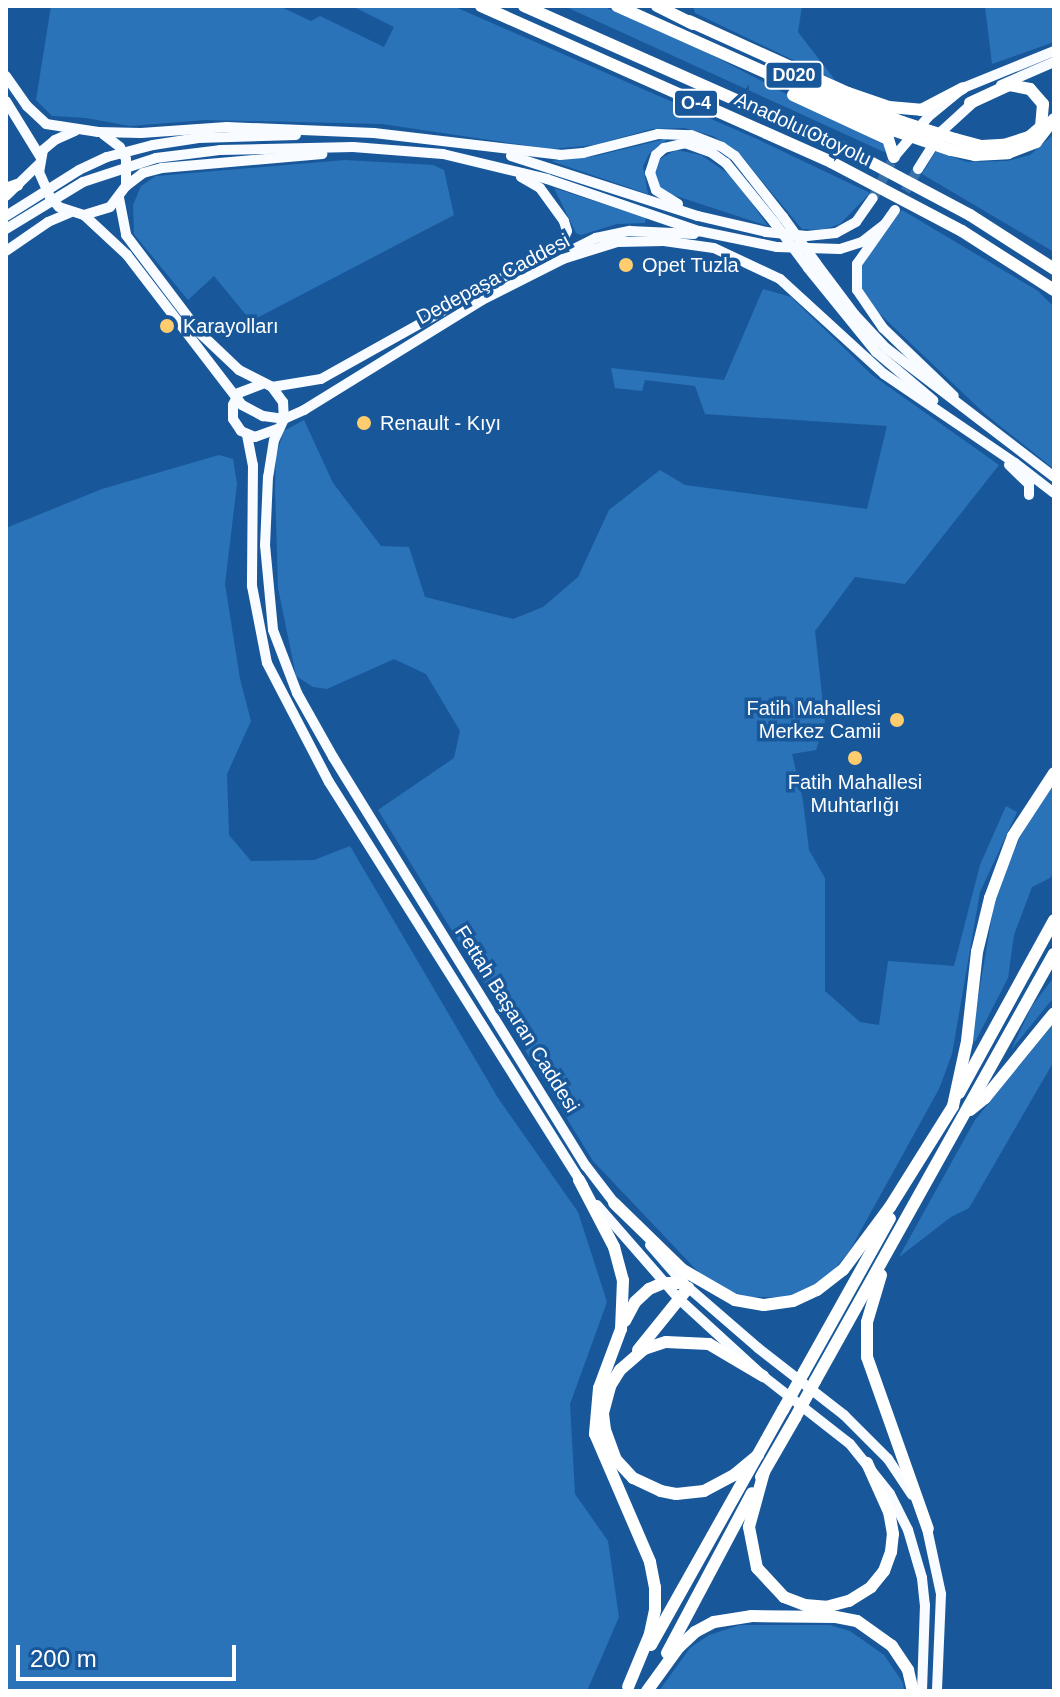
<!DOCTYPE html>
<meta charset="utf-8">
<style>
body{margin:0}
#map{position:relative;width:1060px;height:1697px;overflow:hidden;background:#18589a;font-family:Helvetica,sans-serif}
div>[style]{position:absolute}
.green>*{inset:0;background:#2b73b8}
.major-tunnel>*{height:10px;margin-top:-5px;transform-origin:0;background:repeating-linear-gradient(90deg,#3b71a9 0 10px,transparent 0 15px)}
.major>*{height:10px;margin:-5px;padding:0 5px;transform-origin:5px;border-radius:5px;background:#f8fbff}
.highway>*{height:12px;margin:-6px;padding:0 6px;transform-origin:6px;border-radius:6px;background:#fff}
.major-bridge>*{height:10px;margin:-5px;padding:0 5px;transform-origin:5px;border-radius:5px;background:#f8fbff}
.highway-bridge>*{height:12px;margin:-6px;padding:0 6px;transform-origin:6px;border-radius:6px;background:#fff}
.dots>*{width:22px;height:22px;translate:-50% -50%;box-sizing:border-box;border:4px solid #18589a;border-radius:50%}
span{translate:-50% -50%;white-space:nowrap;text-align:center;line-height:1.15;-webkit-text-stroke:7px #18589a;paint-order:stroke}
.shield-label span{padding:2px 6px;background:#18589a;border:2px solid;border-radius:6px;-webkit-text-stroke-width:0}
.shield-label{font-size:18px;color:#fff;font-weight:700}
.street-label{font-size:20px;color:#fff}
.poi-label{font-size:20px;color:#fff}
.left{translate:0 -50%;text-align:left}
.right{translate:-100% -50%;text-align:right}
.frame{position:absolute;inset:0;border:8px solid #fff;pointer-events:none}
.scale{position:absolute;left:16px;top:1645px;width:220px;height:36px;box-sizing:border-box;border:4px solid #fff;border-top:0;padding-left:10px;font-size:24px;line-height:28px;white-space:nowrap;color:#fff;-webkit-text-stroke:6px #18589a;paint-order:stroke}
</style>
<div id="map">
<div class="green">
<div style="clip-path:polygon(51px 6px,279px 6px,311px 21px,320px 16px,384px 47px,394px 27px,352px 6px,453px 6px,757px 139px,870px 193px,840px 224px,822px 230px,802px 229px,738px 152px,713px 136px,684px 128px,652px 129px,594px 145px,551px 149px,382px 124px,205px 120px,130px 126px,86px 118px,52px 116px,36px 100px)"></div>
<div style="clip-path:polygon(564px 6px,602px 6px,704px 51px,888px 147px,884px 152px)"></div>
<div style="clip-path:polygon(693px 6px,802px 6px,798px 32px,835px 80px,695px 13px)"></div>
<div style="clip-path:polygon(985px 6px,1054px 6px,1054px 42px,992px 64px)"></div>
<div style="clip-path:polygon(1054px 134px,1054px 252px,922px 174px,936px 151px,967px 162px,1007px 161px,1030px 155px)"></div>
<div style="clip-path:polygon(669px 138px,649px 154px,643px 166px,648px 194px,551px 161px,596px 156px)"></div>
<div style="clip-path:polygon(676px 150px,701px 155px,733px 177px,768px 226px,664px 192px,654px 179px,658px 160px)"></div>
<div style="clip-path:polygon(345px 160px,433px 165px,444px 170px,454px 215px,251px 321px,214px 276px,188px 300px,134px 234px,133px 205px,141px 186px,156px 176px)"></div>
<div style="clip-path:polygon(554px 188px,646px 218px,645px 223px,617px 224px,581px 235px,576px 233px)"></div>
<div style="clip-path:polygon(902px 210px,1038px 291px,1054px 307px,1054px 469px,984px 413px,863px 298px,859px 268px)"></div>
<div style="clip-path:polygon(763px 289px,791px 297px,872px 375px,999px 465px,905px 584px,855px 577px,815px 631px,825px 722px,816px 750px,792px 754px,803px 801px,809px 850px,825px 878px,825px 991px,860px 1022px,879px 1025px,888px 961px,954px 966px,980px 865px,1006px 806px,1017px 812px,980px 892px,952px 1054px,939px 1089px,850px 1250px,830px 1275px,792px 1297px,744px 1297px,705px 1279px,593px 1161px,378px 810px,454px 758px,460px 731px,426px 674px,394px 659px,327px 689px,313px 687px,296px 676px,278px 588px,275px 486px,276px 455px,284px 431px,304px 420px,333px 483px,381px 546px,409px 547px,425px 597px,513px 619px,543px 607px,578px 577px,609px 510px,660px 470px,685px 485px,867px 509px,887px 426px,705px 414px,695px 386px,645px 380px,642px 391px,615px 388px,611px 368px,724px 380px)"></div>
<div style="clip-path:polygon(219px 455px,233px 459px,237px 484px,225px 584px,240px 679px,251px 721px,227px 774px,229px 835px,251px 861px,314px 860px,350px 846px,498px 1098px,578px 1212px,607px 1302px,570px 1404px,575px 1494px,608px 1541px,619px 1617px,587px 1691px,6px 1691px,6px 528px,102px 489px)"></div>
<div style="clip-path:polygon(1054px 782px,1054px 871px,1050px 878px,1032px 887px,1014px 935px,1008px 978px,975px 1042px,971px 1040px,995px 898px,1020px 837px)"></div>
<div style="clip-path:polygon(1054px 977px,1054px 997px,1011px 1050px,1032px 1006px)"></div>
<div style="clip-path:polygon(1054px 1023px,1054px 1061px,969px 1208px,951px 1217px,899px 1257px,975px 1120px)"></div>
<div style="clip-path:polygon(740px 1625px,830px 1625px,850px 1631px,884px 1655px,903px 1683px,904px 1691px,659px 1691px,690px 1648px,709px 1635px)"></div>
</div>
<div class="major-tunnel">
<div style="left:873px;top:198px;width:46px;rotate:-62.9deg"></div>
<div style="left:898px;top:204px;width:40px;rotate:-60.3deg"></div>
</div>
<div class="major">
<div style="left:6px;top:76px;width:37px;rotate:55deg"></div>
<div style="left:27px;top:106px;width:26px;rotate:43deg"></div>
<div style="left:46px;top:124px;width:53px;rotate:8.7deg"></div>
<div style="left:98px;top:132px;width:43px;rotate:1.3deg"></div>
<div style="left:141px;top:133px;width:86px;rotate:-4deg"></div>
<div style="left:227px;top:127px;width:147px;rotate:2.3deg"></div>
<div style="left:374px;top:133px;width:187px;rotate:6.7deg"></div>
<div style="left:560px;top:155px;width:23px;rotate:-5deg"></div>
<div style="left:583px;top:153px;width:77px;rotate:-14.2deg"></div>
<div style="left:658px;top:134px;width:33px;rotate:2deg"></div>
<div style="left:691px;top:135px;width:33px;rotate:21deg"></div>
<div style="left:722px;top:147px;width:16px;rotate:35deg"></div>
<div style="left:735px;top:156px;width:78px;rotate:51.8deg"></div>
<div style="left:1001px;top:85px;width:58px;rotate:-23.5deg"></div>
<div style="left:6px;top:101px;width:67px;rotate:58.4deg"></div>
<div style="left:75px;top:131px;width:22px;rotate:156deg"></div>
<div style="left:55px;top:140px;width:16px;rotate:140deg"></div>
<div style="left:43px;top:150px;width:22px;rotate:100deg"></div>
<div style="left:39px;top:172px;width:27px;rotate:66deg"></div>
<div style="left:50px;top:197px;width:13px;rotate:48deg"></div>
<div style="left:59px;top:207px;width:26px;rotate:18deg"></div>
<div style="left:84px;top:215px;width:27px;rotate:-17deg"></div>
<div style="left:110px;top:207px;width:26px;rotate:-53deg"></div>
<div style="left:126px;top:186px;width:27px;rotate:-90deg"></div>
<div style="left:126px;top:159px;width:13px;rotate:-117deg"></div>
<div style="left:120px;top:147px;width:21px;rotate:-143deg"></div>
<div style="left:153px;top:145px;width:46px;rotate:-8.8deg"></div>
<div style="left:198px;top:138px;width:98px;rotate:-1.8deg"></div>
<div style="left:511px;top:156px;width:196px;rotate:17.8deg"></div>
<div style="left:698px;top:216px;width:70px;rotate:13.2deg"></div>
<div style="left:766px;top:232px;width:41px;rotate:5.6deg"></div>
<div style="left:807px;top:236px;width:29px;rotate:-6deg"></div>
<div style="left:836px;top:233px;width:23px;rotate:-29deg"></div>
<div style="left:856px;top:222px;width:29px;rotate:-55deg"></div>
<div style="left:894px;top:157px;width:52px;rotate:-49.6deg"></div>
<div style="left:928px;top:117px;width:45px;rotate:-39.6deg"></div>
<div style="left:963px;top:88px;width:98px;rotate:-22.1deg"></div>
<div style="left:156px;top:158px;width:64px;rotate:-7.1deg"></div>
<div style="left:220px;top:150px;width:133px;rotate:-1.3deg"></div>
<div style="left:353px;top:147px;width:90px;rotate:4.4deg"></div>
<div style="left:443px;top:154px;width:107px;rotate:13.5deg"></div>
<div style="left:547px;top:179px;width:161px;rotate:18.9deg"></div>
<div style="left:699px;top:231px;width:80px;rotate:11.6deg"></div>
<div style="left:777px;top:247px;width:63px;rotate:1.8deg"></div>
<div style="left:840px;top:249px;width:23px;rotate:-18deg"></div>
<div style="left:862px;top:242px;width:29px;rotate:-38deg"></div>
<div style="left:918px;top:169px;width:45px;rotate:-57.7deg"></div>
<div style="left:942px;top:131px;width:47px;rotate:-42.4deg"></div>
<div style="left:126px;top:186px;width:21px;rotate:-37deg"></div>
<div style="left:143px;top:173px;width:20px;rotate:-15deg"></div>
<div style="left:162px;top:168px;width:161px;rotate:-5deg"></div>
<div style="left:6px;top:196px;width:46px;rotate:-44.1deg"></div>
<div style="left:119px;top:198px;width:38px;rotate:79deg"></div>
<div style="left:126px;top:235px;width:123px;rotate:52.9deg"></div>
<div style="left:200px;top:333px;width:54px;rotate:43.5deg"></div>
<div style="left:239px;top:370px;width:37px;rotate:27deg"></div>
<div style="left:272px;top:387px;width:19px;rotate:54deg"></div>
<div style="left:283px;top:402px;width:17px;rotate:87deg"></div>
<div style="left:284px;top:419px;width:23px;rotate:115deg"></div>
<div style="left:274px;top:440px;width:37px;rotate:99deg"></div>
<div style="left:268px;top:477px;width:68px;rotate:92.5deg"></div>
<div style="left:265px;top:545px;width:85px;rotate:84.6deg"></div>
<div style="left:273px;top:630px;width:67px;rotate:69.1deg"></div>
<div style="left:297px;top:693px;width:73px;rotate:60.6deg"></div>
<div style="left:333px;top:757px;width:481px;rotate:58.3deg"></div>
<div style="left:586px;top:1166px;width:54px;rotate:52.5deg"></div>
<div style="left:678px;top:204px;width:26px;rotate:-148deg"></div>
<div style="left:656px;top:190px;width:18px;rotate:-109deg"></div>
<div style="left:650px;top:173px;width:19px;rotate:-72deg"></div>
<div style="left:656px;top:155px;width:11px;rotate:-41deg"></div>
<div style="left:664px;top:148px;width:22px;rotate:-13deg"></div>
<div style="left:685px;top:143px;width:29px;rotate:20deg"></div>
<div style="left:712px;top:153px;width:17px;rotate:36deg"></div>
<div style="left:726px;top:163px;width:76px;rotate:50.9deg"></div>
<div style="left:895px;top:210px;width:66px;rotate:125.1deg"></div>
<div style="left:857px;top:264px;width:26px;rotate:90deg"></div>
<div style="left:857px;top:290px;width:46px;rotate:55.6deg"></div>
<div style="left:883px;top:328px;width:98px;rotate:43.8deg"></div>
<div style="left:84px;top:215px;width:59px;rotate:42.9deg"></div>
<div style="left:127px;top:255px;width:189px;rotate:52.5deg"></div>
<div style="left:242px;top:405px;width:24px;rotate:28deg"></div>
<div style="left:263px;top:416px;width:21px;rotate:8deg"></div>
<div style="left:284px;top:419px;width:22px;rotate:-24deg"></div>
<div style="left:304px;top:410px;width:209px;rotate:-31.7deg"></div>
<div style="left:482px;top:300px;width:91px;rotate:-26.8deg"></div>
<div style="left:563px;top:259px;width:57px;rotate:-17.5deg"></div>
<div style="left:617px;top:242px;width:47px;rotate:-1.2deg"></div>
<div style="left:664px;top:241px;width:50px;rotate:8deg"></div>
<div style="left:714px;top:248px;width:73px;rotate:25.2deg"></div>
<div style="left:780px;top:279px;width:141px;rotate:42.4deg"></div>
<div style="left:884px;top:374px;width:158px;rotate:34.2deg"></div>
<div style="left:1015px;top:463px;width:49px;rotate:37.6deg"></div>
<div style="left:574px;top:249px;width:25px;rotate:-27deg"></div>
<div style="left:596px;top:238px;width:35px;rotate:-12deg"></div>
<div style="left:630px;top:231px;width:64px;rotate:2.7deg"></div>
<div style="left:6px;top:251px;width:51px;rotate:-34.6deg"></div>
<div style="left:48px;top:222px;width:23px;rotate:-23deg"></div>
<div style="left:816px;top:263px;width:65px;rotate:53.1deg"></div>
<div style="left:855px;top:315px;width:45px;rotate:46.8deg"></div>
<div style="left:886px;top:348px;width:212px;rotate:37.5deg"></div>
<div style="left:808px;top:268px;width:108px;rotate:51deg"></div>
<div style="left:876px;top:352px;width:75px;rotate:40.1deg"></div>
<div style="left:262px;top:384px;width:25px;rotate:159deg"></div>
<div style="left:239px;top:393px;width:13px;rotate:117deg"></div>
<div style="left:233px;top:405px;width:14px;rotate:90deg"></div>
<div style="left:233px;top:419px;width:14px;rotate:56deg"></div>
<div style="left:241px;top:431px;width:15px;rotate:23deg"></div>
<div style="left:255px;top:437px;width:23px;rotate:-20deg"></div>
<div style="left:272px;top:387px;width:50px;rotate:-9.3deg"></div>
<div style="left:321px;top:379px;width:275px;rotate:-29.2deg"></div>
<div style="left:561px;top:245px;width:15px;rotate:-67deg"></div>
<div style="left:567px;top:231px;width:10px;rotate:-107deg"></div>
<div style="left:564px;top:221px;width:41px;rotate:-126deg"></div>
<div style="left:540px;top:188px;width:22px;rotate:-150deg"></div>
<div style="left:247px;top:435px;width:31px;rotate:79deg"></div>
<div style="left:253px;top:465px;width:121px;rotate:90.5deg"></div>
<div style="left:252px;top:586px;width:78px;rotate:79deg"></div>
<div style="left:267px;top:663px;width:134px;rotate:62.5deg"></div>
<div style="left:329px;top:782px;width:477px;rotate:57.8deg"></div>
<div style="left:1009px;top:465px;width:28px;rotate:44deg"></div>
<div style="left:1029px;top:484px;width:11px;rotate:90deg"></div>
<div style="left:597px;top:1205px;width:125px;rotate:48.9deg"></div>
<div style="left:679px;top:1299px;width:114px;rotate:42.5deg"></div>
<div style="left:763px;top:1376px;width:110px;rotate:38deg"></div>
<div style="left:850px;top:1444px;width:64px;rotate:51.3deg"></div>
<div style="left:890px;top:1494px;width:40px;rotate:63.4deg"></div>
<div style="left:908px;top:1530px;width:50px;rotate:73.7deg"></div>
<div style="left:922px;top:1578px;width:27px;rotate:84deg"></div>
<div style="left:925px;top:1605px;width:86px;rotate:92deg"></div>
<div style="left:650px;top:1245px;width:50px;rotate:49deg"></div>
<div style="left:683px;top:1283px;width:99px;rotate:40.9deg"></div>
<div style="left:758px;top:1348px;width:109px;rotate:37.9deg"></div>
<div style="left:844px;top:1415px;width:62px;rotate:45deg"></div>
<div style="left:888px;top:1459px;width:43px;rotate:56.3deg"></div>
<div style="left:926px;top:1524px;width:72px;rotate:77.9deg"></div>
<div style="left:941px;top:1594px;width:97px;rotate:92.4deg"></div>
</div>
<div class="highway">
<div style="left:481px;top:6px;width:383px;rotate:24deg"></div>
<div style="left:831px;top:162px;width:148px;rotate:27.8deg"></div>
<div style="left:962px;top:231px;width:109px;rotate:32.7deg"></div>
<div style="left:524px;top:6px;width:348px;rotate:23.9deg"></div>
<div style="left:842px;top:147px;width:145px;rotate:28deg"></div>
<div style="left:970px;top:215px;width:100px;rotate:32.7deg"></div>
<div style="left:617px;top:6px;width:306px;rotate:24.1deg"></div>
<div style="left:657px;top:6px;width:40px;rotate:26.6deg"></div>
<div style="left:689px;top:21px;width:175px;rotate:24.4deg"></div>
<div style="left:848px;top:93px;width:43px;rotate:18.9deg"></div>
<div style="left:889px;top:107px;width:32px;rotate:5deg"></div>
<div style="left:921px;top:110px;width:47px;rotate:-27.6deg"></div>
<div style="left:816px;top:87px;width:93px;rotate:22.1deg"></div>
<div style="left:793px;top:95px;width:105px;rotate:24.9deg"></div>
<div style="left:888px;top:139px;width:19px;rotate:72deg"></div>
<div style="left:955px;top:139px;width:28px;rotate:15deg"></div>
<div style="left:982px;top:146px;width:22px;rotate:-3deg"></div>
<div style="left:1004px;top:145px;width:26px;rotate:-18deg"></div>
<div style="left:1029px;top:137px;width:16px;rotate:-40deg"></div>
<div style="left:1041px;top:127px;width:23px;rotate:-85deg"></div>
<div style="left:1043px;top:104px;width:20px;rotate:-131deg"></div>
<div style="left:1030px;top:89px;width:21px;rotate:-169deg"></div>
<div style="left:1009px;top:85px;width:43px;rotate:155.2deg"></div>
<div style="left:951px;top:150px;width:25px;rotate:12deg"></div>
<div style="left:975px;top:155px;width:33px;rotate:-3deg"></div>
<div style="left:1008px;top:153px;width:30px;rotate:-21deg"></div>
<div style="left:1036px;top:142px;width:29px;rotate:-52deg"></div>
<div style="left:6px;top:189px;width:12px;rotate:-20deg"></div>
<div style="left:959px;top:1093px;width:197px;rotate:-61.2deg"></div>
<div style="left:970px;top:1110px;width:19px;rotate:-39deg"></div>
<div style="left:985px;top:1098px;width:109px;rotate:-50.9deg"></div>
<div style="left:579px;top:1180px;width:76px;rotate:62.4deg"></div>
<div style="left:614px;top:1247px;width:34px;rotate:75deg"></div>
<div style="left:623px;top:1280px;width:49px;rotate:92.3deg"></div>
<div style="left:621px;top:1329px;width:63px;rotate:110.4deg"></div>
<div style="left:599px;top:1388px;width:46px;rotate:95deg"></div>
<div style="left:595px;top:1434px;width:139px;rotate:66.7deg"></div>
<div style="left:650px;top:1562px;width:25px;rotate:79deg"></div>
<div style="left:655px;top:1587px;width:23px;rotate:90deg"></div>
<div style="left:655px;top:1610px;width:25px;rotate:102deg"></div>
<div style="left:650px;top:1634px;width:57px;rotate:112.5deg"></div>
<div style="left:614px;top:1203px;width:96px;rotate:44.2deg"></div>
<div style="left:683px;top:1270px;width:60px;rotate:30deg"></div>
<div style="left:735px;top:1300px;width:29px;rotate:10deg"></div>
<div style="left:764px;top:1305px;width:29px;rotate:-8deg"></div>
<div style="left:793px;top:1301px;width:26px;rotate:-25deg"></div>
<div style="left:817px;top:1290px;width:33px;rotate:-38deg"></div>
<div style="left:843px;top:1270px;width:79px;rotate:-53.3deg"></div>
<div style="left:890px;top:1207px;width:119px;rotate:-58deg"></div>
<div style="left:953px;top:1106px;width:66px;rotate:-77.8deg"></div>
<div style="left:967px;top:1041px;width:90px;rotate:-83.6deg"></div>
<div style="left:977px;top:952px;width:56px;rotate:-76.5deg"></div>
<div style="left:990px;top:898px;width:66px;rotate:-69.6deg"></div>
<div style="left:1013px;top:836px;width:75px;rotate:-56.9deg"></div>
<div style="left:881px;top:1275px;width:49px;rotate:106.6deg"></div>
<div style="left:867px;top:1322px;width:35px;rotate:90deg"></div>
<div style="left:867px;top:1357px;width:182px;rotate:70.5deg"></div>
<div style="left:625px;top:1321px;width:21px;rotate:-62deg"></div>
<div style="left:635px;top:1302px;width:19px;rotate:-43deg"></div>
<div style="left:649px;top:1289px;width:15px;rotate:-23deg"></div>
<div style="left:663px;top:1283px;width:20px"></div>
<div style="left:638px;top:1350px;width:80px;rotate:-51.1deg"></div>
<div style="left:804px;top:1372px;width:176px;rotate:-60.8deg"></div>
<div style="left:815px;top:1381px;width:489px;rotate:-60.8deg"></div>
<div style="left:758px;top:1455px;width:31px;rotate:140deg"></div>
<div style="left:734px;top:1475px;width:34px;rotate:152deg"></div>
<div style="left:704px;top:1491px;width:28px;rotate:174deg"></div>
<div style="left:676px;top:1494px;width:15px;rotate:-169deg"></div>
<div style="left:661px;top:1491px;width:31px;rotate:-155deg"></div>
<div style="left:633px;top:1478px;width:25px;rotate:-133deg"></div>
<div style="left:616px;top:1460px;width:32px;rotate:-110deg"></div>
<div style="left:605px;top:1430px;width:17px;rotate:-97deg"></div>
<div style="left:603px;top:1413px;width:28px;rotate:-75deg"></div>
<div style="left:610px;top:1386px;width:19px;rotate:-58deg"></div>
<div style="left:620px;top:1370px;width:32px;rotate:-41deg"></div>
<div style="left:644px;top:1349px;width:23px;rotate:-18deg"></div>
<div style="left:666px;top:1342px;width:43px;rotate:2.7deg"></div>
<div style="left:709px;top:1344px;width:63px;rotate:30.7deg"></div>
<div style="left:764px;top:1472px;width:57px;rotate:105.3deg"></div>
<div style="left:749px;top:1527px;width:42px;rotate:79deg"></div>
<div style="left:757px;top:1568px;width:40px;rotate:47deg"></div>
<div style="left:784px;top:1597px;width:22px;rotate:21deg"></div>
<div style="left:805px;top:1605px;width:21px;rotate:5deg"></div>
<div style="left:826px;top:1607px;width:24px;rotate:-15deg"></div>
<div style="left:849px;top:1601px;width:26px;rotate:-32deg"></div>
<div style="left:871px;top:1587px;width:21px;rotate:-51deg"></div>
<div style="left:884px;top:1571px;width:20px;rotate:-70deg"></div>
<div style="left:891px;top:1552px;width:18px;rotate:-84deg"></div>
<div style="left:893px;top:1534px;width:22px;rotate:-100deg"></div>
<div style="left:889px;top:1512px;width:54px;rotate:-114.2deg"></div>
<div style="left:761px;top:1477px;width:68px;rotate:-60deg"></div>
<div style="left:651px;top:1645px;width:270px;rotate:-60.7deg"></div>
<div style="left:667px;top:1653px;width:181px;rotate:-62deg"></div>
<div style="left:647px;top:1691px;width:54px;rotate:-54deg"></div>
<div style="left:679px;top:1647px;width:22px;rotate:-43deg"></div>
<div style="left:695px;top:1632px;width:21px;rotate:-28deg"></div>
<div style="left:714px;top:1622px;width:37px;rotate:-9deg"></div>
<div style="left:751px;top:1616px;width:85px;rotate:0.7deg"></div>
<div style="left:836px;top:1617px;width:21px;rotate:11deg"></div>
<div style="left:857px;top:1621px;width:43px;rotate:35.5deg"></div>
<div style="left:892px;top:1646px;width:29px;rotate:56deg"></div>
<div style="left:908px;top:1670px;width:22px;rotate:77deg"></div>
</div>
<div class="major-bridge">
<div style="left:6px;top:216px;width:86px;rotate:-32.2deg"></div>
<div style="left:79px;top:170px;width:31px;rotate:-25deg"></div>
<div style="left:107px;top:157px;width:48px;rotate:-14.6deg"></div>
<div style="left:783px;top:217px;width:57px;rotate:54.3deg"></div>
<div style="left:774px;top:222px;width:57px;rotate:53.5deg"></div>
<div style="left:6px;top:229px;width:90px;rotate:-31.4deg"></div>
<div style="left:83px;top:182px;width:77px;rotate:-18.2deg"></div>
</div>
<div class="highway-bridge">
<div style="left:902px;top:122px;width:56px;rotate:17.8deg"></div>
<div style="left:896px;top:131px;width:58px;rotate:19.1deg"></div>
<div style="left:783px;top:1410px;width:43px;rotate:-61.1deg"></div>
<div style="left:795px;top:1418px;width:42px;rotate:-61.6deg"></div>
</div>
<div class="dots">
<div style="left:626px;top:265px;background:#ffcd6e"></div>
<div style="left:167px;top:326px;background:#ffcd6e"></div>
<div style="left:364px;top:423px;background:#ffcd6e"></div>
<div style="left:897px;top:720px;background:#ffcd6e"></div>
<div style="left:855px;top:758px;background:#ffcd6e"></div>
</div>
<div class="shield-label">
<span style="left:794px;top:75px">D020</span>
<span style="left:696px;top:103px">O-4</span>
</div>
<div class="street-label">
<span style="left:803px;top:129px;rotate:25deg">Anadolu Otoyolu</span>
<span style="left:493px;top:279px;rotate:-28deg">Dedepaşa Caddesi</span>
<span style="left:517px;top:1019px;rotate:58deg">Fettah Başaran Caddesi</span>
</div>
<div class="poi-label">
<span class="left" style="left:642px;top:265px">Opet Tuzla</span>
<span class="left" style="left:183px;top:326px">Karayolları</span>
<span class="left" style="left:380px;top:423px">Renault - Kıyı</span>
<span class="right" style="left:881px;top:720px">Fatih Mahallesi<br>Merkez Camii</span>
<span style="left:855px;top:794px">Fatih Mahallesi<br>Muhtarlığı</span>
</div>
<div class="frame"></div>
<div class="scale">200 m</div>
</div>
